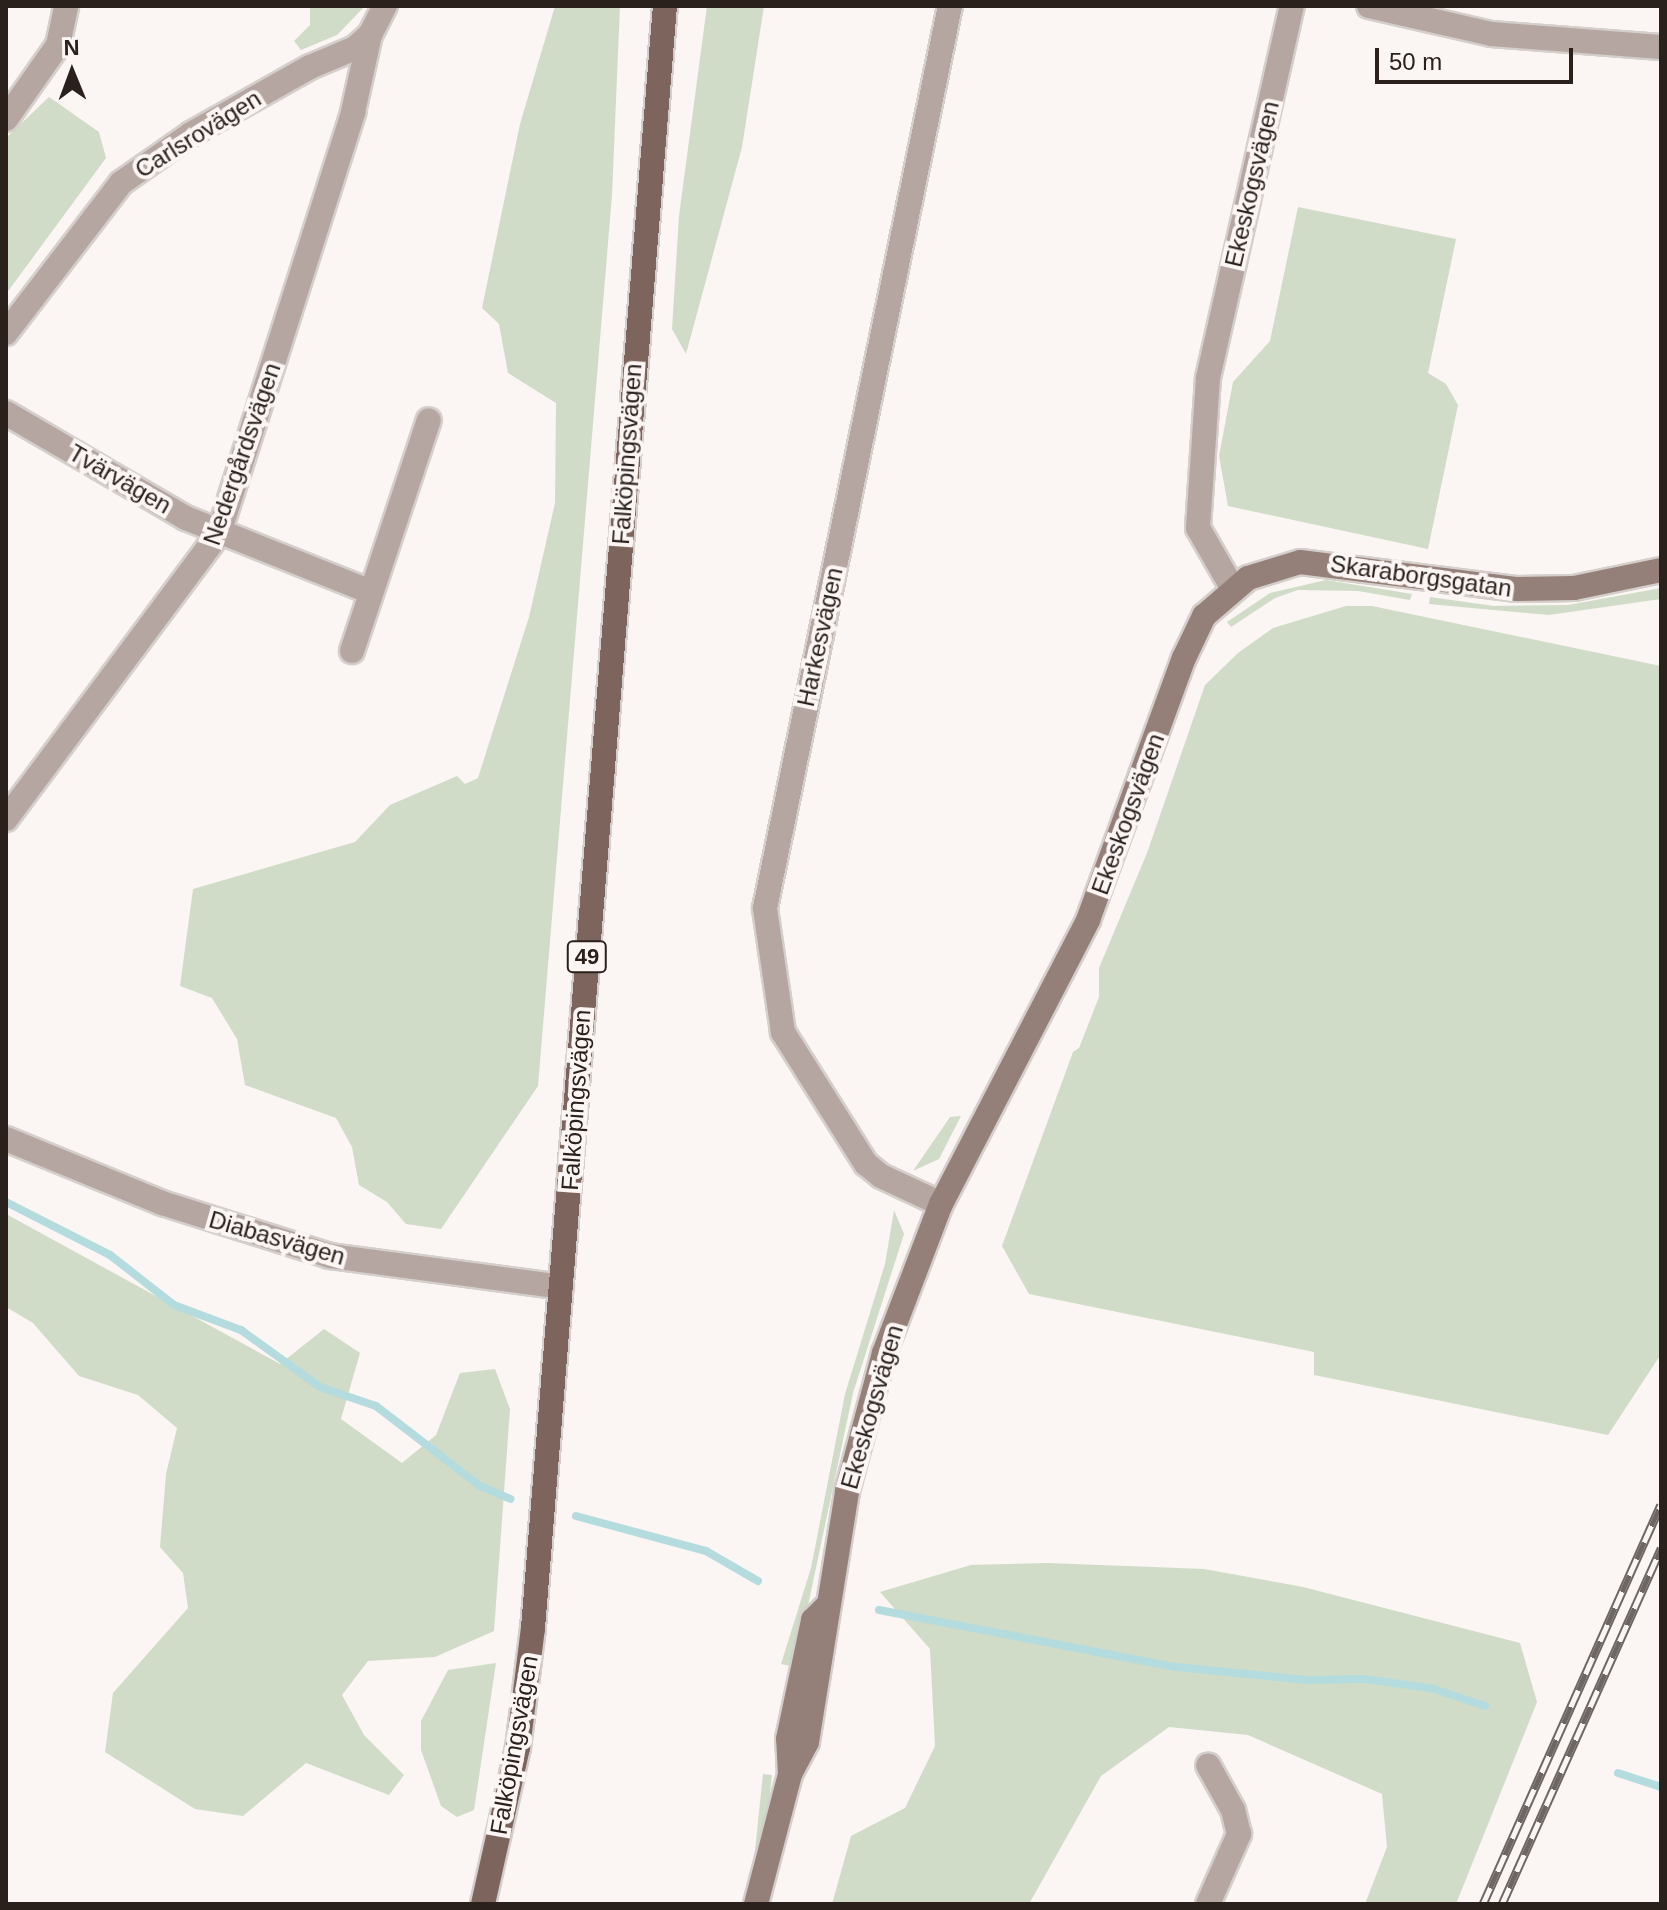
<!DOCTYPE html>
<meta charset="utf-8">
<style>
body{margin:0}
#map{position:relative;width:1667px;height:1910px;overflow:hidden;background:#fbf5f3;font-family:Helvetica,sans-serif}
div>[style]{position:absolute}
.green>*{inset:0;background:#d0dcc7;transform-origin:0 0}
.stream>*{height:8px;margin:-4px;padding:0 4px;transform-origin:4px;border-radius:4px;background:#b4dcde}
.roads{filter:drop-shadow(2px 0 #d5cfcc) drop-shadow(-2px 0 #d5cfcc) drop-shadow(0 2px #d5cfcc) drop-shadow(0 -2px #d5cfcc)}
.street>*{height:24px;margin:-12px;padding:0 12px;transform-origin:12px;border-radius:12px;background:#b5a6a1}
.secondary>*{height:24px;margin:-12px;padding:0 12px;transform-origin:12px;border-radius:12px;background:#957f79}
.primary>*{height:24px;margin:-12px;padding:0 12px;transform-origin:12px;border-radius:12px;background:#7d645c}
.rail>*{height:9px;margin-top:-4.5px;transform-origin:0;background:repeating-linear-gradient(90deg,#fbf5f3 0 18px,#6e6662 0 36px);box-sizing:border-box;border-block:2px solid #6e6662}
span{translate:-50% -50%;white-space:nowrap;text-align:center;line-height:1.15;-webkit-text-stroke:8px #fbf5f3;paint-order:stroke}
.shield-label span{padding:2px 6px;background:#fbf5f3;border:2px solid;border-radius:6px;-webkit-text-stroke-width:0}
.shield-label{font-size:22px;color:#2a201c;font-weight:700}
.street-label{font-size:24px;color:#2a201c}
.frame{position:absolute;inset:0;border:8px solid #2a201c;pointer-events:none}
.north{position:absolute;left:32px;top:32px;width:80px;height:80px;-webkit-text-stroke:6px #fbf5f3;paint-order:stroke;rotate:359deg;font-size:22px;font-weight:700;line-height:32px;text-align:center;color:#2a201c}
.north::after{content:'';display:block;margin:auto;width:28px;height:36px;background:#2a201c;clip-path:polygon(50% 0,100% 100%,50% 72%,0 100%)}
.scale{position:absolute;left:1375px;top:48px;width:198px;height:36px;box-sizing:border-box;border:4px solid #2a201c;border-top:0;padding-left:10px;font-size:24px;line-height:28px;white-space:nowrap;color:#2a201c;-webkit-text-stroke:6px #fbf5f3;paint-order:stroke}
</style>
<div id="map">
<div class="green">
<div style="clip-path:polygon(310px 6px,365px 6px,337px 35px,301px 50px,294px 41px,310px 25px)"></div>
<div style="clip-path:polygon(555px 6px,620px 6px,612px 195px,538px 1086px,441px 1229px,406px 1224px,387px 1202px,359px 1185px,352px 1147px,336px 1118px,245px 1085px,237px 1039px,212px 998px,180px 986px,193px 889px,355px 842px,390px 805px,457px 776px,465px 784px,478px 778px,529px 617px,555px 503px,556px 403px,508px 373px,499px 324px,482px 308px,520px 124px)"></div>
<div style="clip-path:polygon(707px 6px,764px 6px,742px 147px,686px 354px,672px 329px,679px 216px)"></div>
<div style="clip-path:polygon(49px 97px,99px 132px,106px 158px,6px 294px,6px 138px)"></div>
<div style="clip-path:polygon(1298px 207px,1456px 239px,1428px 373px,1446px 384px,1458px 405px,1428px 549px,1228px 506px,1219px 456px,1233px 382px,1270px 341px)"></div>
<div style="clip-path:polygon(1326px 580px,1412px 594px,1410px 600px,1358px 591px,1298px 590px,1275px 598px,1231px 627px,1227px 622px,1270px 593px)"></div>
<div style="clip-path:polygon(1661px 588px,1661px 599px,1549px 615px,1429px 604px,1430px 597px,1494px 606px,1568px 605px)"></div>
<div style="clip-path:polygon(1346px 606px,1372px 606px,1661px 666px,1661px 1354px,1608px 1435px,1314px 1375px,1314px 1352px,1029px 1294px,1002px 1246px,1073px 1052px,1079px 1048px,1099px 997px,1099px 968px,1147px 853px,1205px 685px,1238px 653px,1273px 628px)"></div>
<div style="clip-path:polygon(961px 1116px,939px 1159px,913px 1171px,950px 1117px)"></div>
<div style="clip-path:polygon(894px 1210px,904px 1234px,853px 1393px,795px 1667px,781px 1664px,811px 1568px,845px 1394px,885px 1264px)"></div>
<div style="clip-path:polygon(6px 1214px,280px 1364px,324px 1329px,360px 1353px,341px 1419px,402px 1463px,436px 1435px,460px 1373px,495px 1369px,510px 1409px,494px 1631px,435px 1657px,368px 1661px,342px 1695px,364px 1735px,404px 1775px,389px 1795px,306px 1763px,243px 1816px,195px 1809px,105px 1752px,113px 1693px,188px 1608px,183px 1573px,160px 1547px,166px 1474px,177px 1428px,138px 1395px,79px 1376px,33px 1323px,6px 1307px)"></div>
<div style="clip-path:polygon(1048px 1563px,1204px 1569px,1303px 1587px,1520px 1643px,1537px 1702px,1456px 1904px,1365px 1904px,1387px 1847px,1382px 1794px,1248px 1735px,1169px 1727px,1101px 1776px,1029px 1904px,832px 1904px,851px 1836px,905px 1808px,935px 1746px,930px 1649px,880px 1592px,971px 1565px)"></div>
<div style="clip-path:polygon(496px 1663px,474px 1810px,457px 1817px,441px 1806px,421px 1750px,421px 1721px,448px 1670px)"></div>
<div style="left:763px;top:1774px;width:9px;height:95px;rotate:6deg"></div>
</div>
<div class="stream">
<div style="left:6px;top:1202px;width:117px;rotate:27deg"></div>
<div style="left:110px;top:1255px;width:81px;rotate:38deg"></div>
<div style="left:174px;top:1305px;width:72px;rotate:20.5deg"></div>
<div style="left:241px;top:1330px;width:97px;rotate:35.8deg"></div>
<div style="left:320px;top:1387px;width:59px;rotate:18.7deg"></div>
<div style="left:376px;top:1406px;width:131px;rotate:37.6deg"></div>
<div style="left:480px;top:1486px;width:33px;rotate:23deg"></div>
<div style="left:576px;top:1516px;width:135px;rotate:15.1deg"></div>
<div style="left:706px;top:1551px;width:60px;rotate:30deg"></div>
<div style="left:879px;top:1610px;width:302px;rotate:10.9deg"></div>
<div style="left:1176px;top:1667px;width:131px;rotate:5.7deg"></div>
<div style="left:1306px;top:1680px;width:58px;rotate:-1deg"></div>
<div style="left:1364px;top:1679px;width:68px;rotate:7.7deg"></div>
<div style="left:1431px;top:1688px;width:57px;rotate:18.4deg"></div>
<div style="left:1618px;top:1773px;width:45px;rotate:18deg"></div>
</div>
<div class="roads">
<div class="street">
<div style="left:1369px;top:6px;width:125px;rotate:12.9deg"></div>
<div style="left:1491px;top:34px;width:170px;rotate:4.4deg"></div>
<div style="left:6px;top:119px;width:90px;rotate:-54.9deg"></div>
<div style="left:58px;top:45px;width:40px;rotate:-78deg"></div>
<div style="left:6px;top:333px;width:189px;rotate:-52.5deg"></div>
<div style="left:121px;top:183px;width:85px;rotate:-35deg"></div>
<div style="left:191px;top:134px;width:137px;rotate:-29.4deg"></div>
<div style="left:310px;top:67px;width:49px;rotate:-22.9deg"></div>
<div style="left:355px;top:48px;width:20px;rotate:-41deg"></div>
<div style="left:370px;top:35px;width:33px;rotate:-63deg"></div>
<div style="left:6px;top:413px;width:208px;rotate:30.3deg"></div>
<div style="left:186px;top:518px;width:199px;rotate:21.8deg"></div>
<div style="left:1233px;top:589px;width:70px;rotate:-119.8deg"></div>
<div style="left:1198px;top:528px;width:150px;rotate:-86.2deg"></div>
<div style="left:1208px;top:378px;width:381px;rotate:-77.3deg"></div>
<div style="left:352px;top:651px;width:243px;rotate:-71.6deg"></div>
<div style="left:6px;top:819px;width:357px;rotate:-53.3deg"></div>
<div style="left:219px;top:533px;width:442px;rotate:-72.3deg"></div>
<div style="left:353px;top:112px;width:79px;rotate:-77.6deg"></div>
<div style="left:6px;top:1139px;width:169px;rotate:22.3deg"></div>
<div style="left:162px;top:1203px;width:176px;rotate:17.5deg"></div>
<div style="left:330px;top:1256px;width:233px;rotate:7.6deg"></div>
<div style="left:941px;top:1204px;width:66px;rotate:-155deg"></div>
<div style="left:881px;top:1176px;width:19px;rotate:-141deg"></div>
<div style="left:866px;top:1164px;width:156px;rotate:-122.2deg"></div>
<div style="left:783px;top:1032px;width:125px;rotate:-98.3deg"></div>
<div style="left:765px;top:908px;width:921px;rotate:-78.41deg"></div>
<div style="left:1208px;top:1904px;width:77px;rotate:-66.1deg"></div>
<div style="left:1239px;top:1834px;width:25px;rotate:-104deg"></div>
<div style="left:1233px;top:1810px;width:51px;rotate:-119.1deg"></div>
</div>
<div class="secondary">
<div style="left:790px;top:1774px;width:35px;rotate:-93deg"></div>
<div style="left:788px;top:1739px;width:122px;rotate:-78.1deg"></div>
<div style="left:813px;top:1620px;width:17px;rotate:-45deg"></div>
<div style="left:756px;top:1904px;width:134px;rotate:-75.3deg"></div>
<div style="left:790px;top:1774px;width:36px;rotate:-62deg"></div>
<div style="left:807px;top:1742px;width:254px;rotate:-80.9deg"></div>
<div style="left:847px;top:1491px;width:143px;rotate:-75deg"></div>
<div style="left:884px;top:1353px;width:160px;rotate:-69.1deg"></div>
<div style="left:941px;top:1204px;width:320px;rotate:-62.6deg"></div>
<div style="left:1088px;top:920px;width:279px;rotate:-69.9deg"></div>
<div style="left:1184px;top:658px;width:47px;rotate:-64.5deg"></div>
<div style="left:1204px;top:616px;width:58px;rotate:-40.8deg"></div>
<div style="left:1248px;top:578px;width:54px;rotate:-17.1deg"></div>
<div style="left:1300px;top:562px;width:219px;rotate:7.1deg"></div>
<div style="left:1517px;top:589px;width:57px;rotate:-1deg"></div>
<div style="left:1574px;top:588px;width:89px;rotate:-11.7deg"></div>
</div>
<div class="primary">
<div style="left:483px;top:1904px;width:160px;rotate:-77.4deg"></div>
<div style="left:518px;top:1748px;width:121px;rotate:-82.9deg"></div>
<div style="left:533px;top:1628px;width:1627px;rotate:-85.35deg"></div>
</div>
</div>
<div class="rail">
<div style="left:1483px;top:1904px;width:437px;rotate:-66deg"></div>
<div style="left:1502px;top:1904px;width:390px;rotate:-65.9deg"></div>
</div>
<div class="shield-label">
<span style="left:587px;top:957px">49</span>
</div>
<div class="street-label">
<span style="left:198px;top:134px;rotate:-32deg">Carlsrovägen</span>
<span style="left:1252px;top:184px;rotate:-77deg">Ekeskogsvägen</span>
<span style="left:242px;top:454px;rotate:-71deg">Nedergårdsvägen</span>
<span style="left:627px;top:454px;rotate:-86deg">Falköpingsvägen</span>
<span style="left:120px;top:479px;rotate:30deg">Tvärvägen</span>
<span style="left:1421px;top:576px;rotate:8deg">Skaraborgsgatan</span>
<span style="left:820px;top:637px;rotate:-78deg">Harkesvägen</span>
<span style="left:1128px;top:814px;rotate:-70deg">Ekeskogsvägen</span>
<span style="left:576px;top:1100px;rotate:-86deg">Falköpingsvägen</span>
<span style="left:277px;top:1238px;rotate:16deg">Diabasvägen</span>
<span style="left:872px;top:1407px;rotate:-74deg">Ekeskogsvägen</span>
<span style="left:514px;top:1745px;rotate:-80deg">Falköpingsvägen</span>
</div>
<div class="frame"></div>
<div class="north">N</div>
<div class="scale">50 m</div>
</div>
